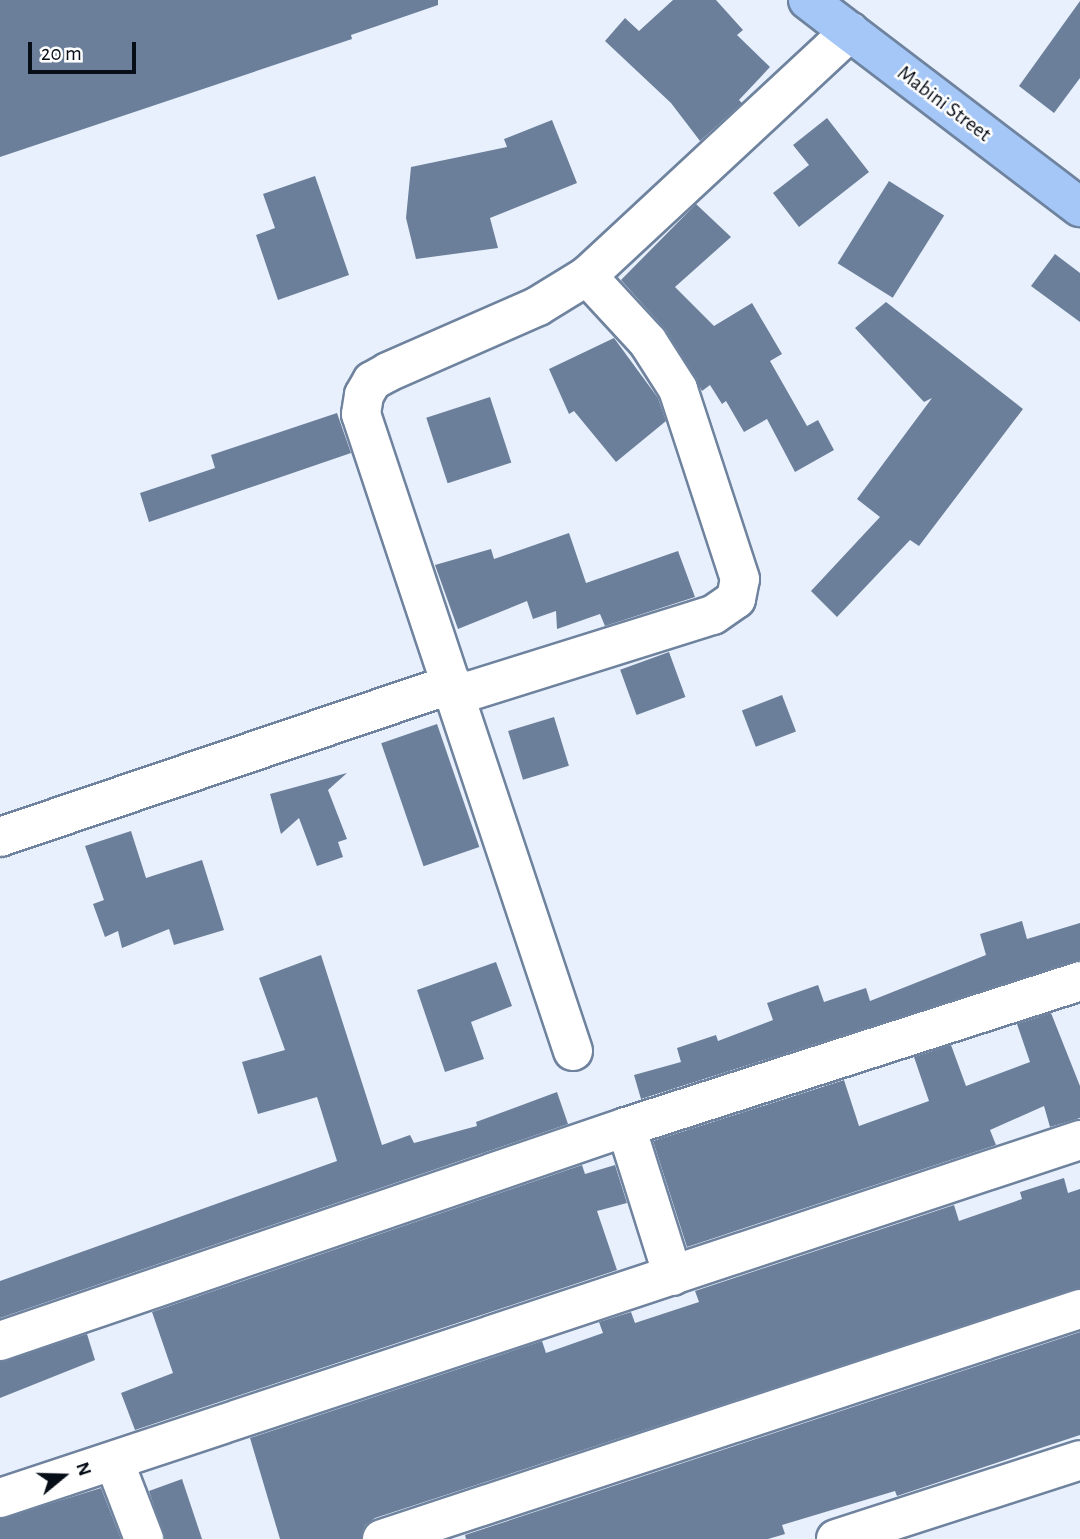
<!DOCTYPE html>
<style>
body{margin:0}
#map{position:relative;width:1080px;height:1539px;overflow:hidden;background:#e7f0fc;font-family:"Alegreya Sans",sans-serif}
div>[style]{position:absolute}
.building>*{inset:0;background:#6b7f9a;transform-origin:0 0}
.roads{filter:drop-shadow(2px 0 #6f839e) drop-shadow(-2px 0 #6f839e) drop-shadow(0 2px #6f839e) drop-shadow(0 -2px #6f839e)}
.minor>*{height:38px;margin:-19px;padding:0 19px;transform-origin:19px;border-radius:19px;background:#fff}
.major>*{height:38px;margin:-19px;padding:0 19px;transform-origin:19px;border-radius:19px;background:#a4c7f8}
span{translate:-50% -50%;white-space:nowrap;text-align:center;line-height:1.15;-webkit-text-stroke:5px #fff;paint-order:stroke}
.street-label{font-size:21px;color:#070e18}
.north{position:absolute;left:28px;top:1441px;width:70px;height:70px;-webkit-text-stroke:5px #fff;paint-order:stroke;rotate:71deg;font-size:19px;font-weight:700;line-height:28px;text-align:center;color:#070e18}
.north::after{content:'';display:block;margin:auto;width:24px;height:32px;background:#070e18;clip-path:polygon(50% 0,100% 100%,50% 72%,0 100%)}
.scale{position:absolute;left:28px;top:42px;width:108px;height:32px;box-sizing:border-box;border:4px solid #070e18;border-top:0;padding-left:9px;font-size:21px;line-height:24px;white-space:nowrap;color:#070e18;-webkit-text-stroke:5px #fff;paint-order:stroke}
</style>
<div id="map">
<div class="building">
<div style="clip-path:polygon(0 0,438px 0,438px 5px,351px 35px,352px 39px,0 157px)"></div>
<div style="clip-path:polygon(673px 0,716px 0,743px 30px,737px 35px,770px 67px,739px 100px,742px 103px,700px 141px,671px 103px,605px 41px,625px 18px,639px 31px)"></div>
<div style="clip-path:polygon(1080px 1px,1080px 78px,1054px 113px,1019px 86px)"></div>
<div style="clip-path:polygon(827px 118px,869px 172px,799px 227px,773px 193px,809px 165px,793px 145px)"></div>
<div style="clip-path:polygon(552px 120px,577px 183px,490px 218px,498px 248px,416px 259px,406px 218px,411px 167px,507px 147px,504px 139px)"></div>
<div style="clip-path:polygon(315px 176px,349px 275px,278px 300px,256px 235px,275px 228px,263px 194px)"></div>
<div style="left:889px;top:181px;width:65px;height:97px;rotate:32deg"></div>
<div style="clip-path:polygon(696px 204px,731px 237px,675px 287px,714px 326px,752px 303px,782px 354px,770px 361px,807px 426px,818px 420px,834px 450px,795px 472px,767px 419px,744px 432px,726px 401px,722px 404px,710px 385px,702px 391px,666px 330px,621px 280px)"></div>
<div style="clip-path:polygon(1055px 254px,1080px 273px,1080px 322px,1031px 286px)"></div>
<div style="clip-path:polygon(886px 302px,1023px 409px,919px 546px,910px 540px,837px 617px,811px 591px,880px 517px,857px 499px,932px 398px,924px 402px,855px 328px)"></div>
<div style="clip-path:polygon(614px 338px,658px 398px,666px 421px,616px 462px,574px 411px,569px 414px,549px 369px)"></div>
<div style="left:490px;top:397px;width:69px;height:67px;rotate:72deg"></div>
<div style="clip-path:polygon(337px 413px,351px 453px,149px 522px,140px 493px,215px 468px,211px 455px)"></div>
<div style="clip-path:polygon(569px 533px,586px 583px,678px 551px,695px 597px,605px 626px,600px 614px,557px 629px,556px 611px,533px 619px,527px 601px,458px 629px,435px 565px,491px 549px,494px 559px)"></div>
<div style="left:669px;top:652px;width:48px;height:52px;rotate:70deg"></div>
<div style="left:782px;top:695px;width:39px;height:43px;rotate:69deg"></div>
<div style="left:554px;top:717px;width:51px;height:48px;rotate:73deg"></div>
<div style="left:437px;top:724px;width:130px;height:59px;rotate:71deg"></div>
<div style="clip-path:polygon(347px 773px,328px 790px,347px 839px,338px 842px,343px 857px,317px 866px,299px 818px,281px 834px,270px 794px)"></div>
<div style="clip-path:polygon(131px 831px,146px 878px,202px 860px,224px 930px,174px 945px,169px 929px,122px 948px,118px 931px,105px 937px,93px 904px,104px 900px,85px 846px)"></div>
<div style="clip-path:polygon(1022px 921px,1027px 939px,1080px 923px,1080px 960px,641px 1099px,634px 1075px,681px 1062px,677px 1048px,716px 1035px,718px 1041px,773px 1020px,767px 1003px,818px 985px,824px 1002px,866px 988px,870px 1001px,986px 955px,980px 934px)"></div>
<div style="clip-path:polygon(321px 955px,382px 1145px,410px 1135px,414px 1143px,477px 1126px,476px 1122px,557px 1092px,568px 1124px,0 1318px,0 1281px,337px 1161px,317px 1097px,258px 1114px,242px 1062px,285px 1050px,259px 978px)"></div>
<div style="clip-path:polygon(496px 962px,512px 1006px,471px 1022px,484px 1059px,445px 1072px,417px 990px)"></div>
<div style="clip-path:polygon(1051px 1013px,1080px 1086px,1080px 1118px,1050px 1127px,1044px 1106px,990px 1130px,996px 1145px,687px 1247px,653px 1141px,844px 1080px,859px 1126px,929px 1101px,914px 1057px,951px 1045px,966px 1086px,1030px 1062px,1017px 1024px)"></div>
<div style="clip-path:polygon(582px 1165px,585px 1174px,615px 1165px,627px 1203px,597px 1211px,617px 1270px,135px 1430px,121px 1393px,173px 1373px,152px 1312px)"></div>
<div style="clip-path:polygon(1064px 1178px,1068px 1193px,1080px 1189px,1080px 1288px,375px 1518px,365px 1525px,361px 1539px,280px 1539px,250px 1438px,542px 1341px,546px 1353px,603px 1333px,599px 1322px,631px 1312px,635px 1323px,699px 1302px,695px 1291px,954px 1205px,959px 1221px,1022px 1199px,1020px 1192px)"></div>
<div style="clip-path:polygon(1080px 1332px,1080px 1435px,897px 1496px,895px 1491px,782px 1525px,785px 1534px,768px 1539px,466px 1539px,465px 1535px)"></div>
<div style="clip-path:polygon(87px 1334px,95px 1360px,0 1398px,0 1362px)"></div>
<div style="clip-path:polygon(182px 1479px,202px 1539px,165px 1539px,149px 1491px)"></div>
<div style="clip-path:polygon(101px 1488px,121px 1539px,0 1539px,0 1519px)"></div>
</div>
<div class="roads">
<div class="minor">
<div style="left:457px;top:695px;width:268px;rotate:-17.4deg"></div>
<div style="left:713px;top:615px;width:28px;rotate:-35deg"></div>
<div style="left:736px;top:599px;width:20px;rotate:-79deg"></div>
<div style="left:740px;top:579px;width:200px;rotate:-108.1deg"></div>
<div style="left:678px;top:389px;width:56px;rotate:-122.6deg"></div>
<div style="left:648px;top:342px;width:90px;rotate:-132.7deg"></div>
<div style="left:0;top:837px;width:478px;rotate:-18.7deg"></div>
<div style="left:573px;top:1051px;width:671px;rotate:-108.41deg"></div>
<div style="left:361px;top:414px;width:19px;rotate:-81deg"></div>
<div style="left:364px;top:395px;width:16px;rotate:-60deg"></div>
<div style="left:372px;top:381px;width:18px;rotate:-29deg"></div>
<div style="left:388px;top:372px;width:164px;rotate:-23.7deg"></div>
<div style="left:538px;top:306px;width:57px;rotate:-31.5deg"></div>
<div style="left:587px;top:276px;width:359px;rotate:-42.9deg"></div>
<div style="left:626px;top:1127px;width:156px;rotate:72.5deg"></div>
<div style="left:0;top:1341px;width:662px;rotate:-18.87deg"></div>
<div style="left:626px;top:1127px;width:477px;rotate:-17.8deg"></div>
<div style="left:114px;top:1461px;width:84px;rotate:69deg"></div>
<div style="left:0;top:1498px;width:1138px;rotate:-18.34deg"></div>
<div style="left:382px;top:1539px;width:735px;rotate:-18.24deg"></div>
<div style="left:836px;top:1539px;width:256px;rotate:-17.9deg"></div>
</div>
<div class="major">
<div style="left:808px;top:0;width:342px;rotate:37.3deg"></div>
</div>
</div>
<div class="street-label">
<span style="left:944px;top:104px;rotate:37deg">Mabini Street</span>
</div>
<div class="north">N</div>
<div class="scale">20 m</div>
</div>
